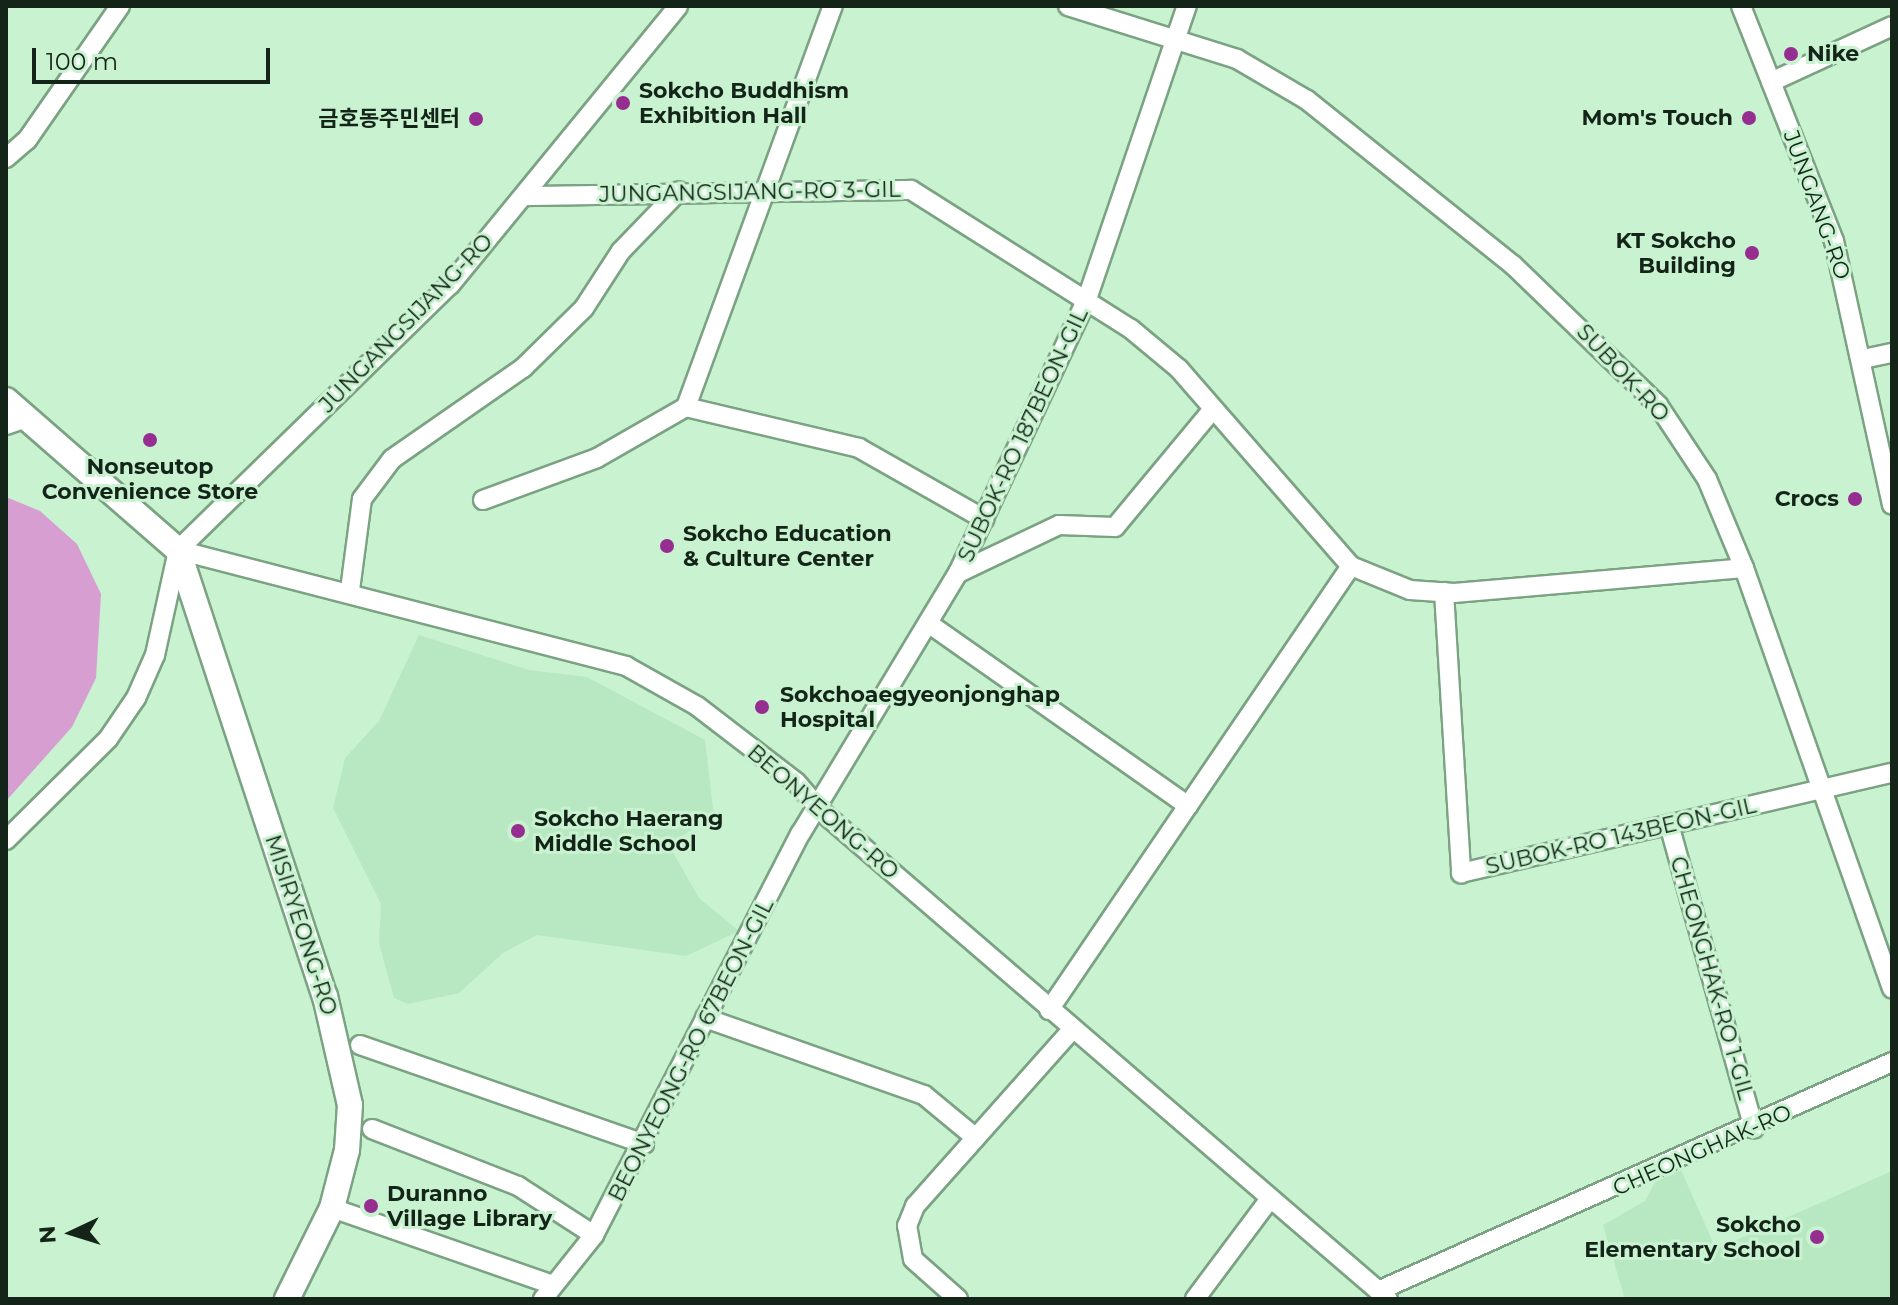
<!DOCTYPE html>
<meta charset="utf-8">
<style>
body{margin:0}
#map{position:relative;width:1898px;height:1305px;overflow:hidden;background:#c8f2d0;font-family:Montserrat,"Noto Sans KR",sans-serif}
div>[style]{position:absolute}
.built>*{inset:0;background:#b8e8c1}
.green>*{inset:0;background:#d79ed1}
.roads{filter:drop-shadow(2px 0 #7ba282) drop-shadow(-2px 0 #7ba282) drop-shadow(0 2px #7ba282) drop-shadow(0 -2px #7ba282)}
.minor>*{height:18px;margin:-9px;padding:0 9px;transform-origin:9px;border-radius:9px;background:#fff}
.major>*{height:24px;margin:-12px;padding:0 12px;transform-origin:12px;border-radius:12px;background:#fff}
.dots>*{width:22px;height:22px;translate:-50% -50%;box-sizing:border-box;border:4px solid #c8f2d0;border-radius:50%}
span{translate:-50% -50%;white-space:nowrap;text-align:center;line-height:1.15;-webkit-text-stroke:6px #c8f2d0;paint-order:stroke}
.poi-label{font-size:22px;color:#142418;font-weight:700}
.left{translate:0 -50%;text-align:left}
.right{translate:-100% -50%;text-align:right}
.street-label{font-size:22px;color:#142418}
.frame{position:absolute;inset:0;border:8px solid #142418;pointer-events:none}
.north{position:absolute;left:32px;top:1193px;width:80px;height:80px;-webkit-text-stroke:6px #c8f2d0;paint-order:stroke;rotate:266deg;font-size:22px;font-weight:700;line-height:32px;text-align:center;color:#142418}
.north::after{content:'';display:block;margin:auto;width:28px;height:36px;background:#142418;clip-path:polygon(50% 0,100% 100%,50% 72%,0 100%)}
.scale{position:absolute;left:32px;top:48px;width:238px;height:36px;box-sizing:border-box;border:4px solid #142418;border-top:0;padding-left:10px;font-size:24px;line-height:28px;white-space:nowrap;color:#142418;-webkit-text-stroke:6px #c8f2d0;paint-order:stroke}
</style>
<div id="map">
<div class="built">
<div style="clip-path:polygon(419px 635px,529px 670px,587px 677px,705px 740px,714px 817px,668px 844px,699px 898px,739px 931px,686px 956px,537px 935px,503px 953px,459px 993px,408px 1004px,394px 998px,379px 943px,381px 904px,333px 808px,345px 758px,379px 721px)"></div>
<div style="clip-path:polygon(1681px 1170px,1716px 1249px,1892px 1171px,1892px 1299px,1625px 1299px,1603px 1225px,1645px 1201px,1656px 1180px)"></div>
</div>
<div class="green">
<div style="clip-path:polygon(6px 497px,40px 511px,77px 544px,101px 594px,96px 678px,72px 727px,6px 801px)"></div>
</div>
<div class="roads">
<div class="minor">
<div style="left:1068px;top:6px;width:177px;rotate:17.4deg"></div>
<div style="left:1237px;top:59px;width:81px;rotate:30.4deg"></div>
<div style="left:1307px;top:100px;width:264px;rotate:38.7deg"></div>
<div style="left:1513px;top:265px;width:202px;rotate:44deg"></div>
<div style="left:1658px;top:405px;width:89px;rotate:56.5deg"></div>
<div style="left:1707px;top:479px;width:96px;rotate:67.4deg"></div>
<div style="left:1744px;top:568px;width:446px;rotate:70.6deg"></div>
<div style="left:1741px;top:6px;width:253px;rotate:68.4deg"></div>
<div style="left:1834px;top:241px;width:270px;rotate:77.6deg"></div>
<div style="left:1771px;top:82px;width:133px;rotate:-24.8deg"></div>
<div style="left:6px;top:158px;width:28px;rotate:-41deg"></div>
<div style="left:27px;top:140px;width:163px;rotate:-55.2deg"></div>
<div style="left:527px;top:196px;width:384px;rotate:-0.9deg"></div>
<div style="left:911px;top:190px;width:260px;rotate:32.3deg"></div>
<div style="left:1131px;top:329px;width:62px;rotate:39.8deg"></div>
<div style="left:1179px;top:369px;width:262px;rotate:48.9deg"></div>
<div style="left:1351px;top:566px;width:64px;rotate:22.1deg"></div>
<div style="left:1410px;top:590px;width:44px;rotate:3.9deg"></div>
<div style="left:1454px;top:593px;width:291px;rotate:-4.9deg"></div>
<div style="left:1863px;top:359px;width:30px;rotate:-12deg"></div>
<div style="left:686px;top:407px;width:178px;rotate:13.3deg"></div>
<div style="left:859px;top:448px;width:144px;rotate:29.6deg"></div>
<div style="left:6px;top:425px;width:21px;rotate:-19deg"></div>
<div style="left:483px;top:500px;width:121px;rotate:-20.2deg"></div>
<div style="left:597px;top:458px;width:103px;rotate:-29.8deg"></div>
<div style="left:686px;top:407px;width:427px;rotate:-69.9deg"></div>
<div style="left:178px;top:550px;width:463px;rotate:14.5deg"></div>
<div style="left:626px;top:666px;width:81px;rotate:29.4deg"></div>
<div style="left:697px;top:706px;width:125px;rotate:37.5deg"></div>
<div style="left:796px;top:782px;width:38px;rotate:49deg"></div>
<div style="left:821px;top:811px;width:748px;rotate:40.72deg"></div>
<div style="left:178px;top:550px;width:380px;rotate:-44.3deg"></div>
<div style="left:450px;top:285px;width:360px;rotate:-50.7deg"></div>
<div style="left:958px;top:573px;width:112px;rotate:-25.4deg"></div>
<div style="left:1059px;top:525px;width:56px;rotate:2deg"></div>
<div style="left:1115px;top:527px;width:152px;rotate:-50.3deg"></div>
<div style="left:350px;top:590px;width:92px;rotate:-82.5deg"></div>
<div style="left:362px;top:499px;width:50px;rotate:-53.1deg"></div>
<div style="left:392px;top:459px;width:160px;rotate:-34.8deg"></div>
<div style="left:523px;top:368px;width:86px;rotate:-44.5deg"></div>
<div style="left:584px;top:308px;width:68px;rotate:-57deg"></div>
<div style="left:621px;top:251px;width:83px;rotate:-46deg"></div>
<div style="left:1444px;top:592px;width:282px;rotate:86.5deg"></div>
<div style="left:1461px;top:873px;width:442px;rotate:-13.1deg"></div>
<div style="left:928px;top:623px;width:318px;rotate:35.1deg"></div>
<div style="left:1670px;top:828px;width:312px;rotate:74.4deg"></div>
<div style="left:6px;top:840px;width:144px;rotate:-44.7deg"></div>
<div style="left:108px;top:739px;width:50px;rotate:-55.7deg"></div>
<div style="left:136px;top:698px;width:47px;rotate:-66.2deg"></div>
<div style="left:155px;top:655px;width:107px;rotate:-77.6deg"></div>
<div style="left:1049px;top:1010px;width:537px;rotate:-55.78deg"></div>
<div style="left:705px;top:1018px;width:232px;rotate:19.4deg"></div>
<div style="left:924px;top:1095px;width:67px;rotate:39.6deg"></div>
<div style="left:360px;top:1045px;width:301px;rotate:19.2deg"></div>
<div style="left:372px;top:1129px;width:157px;rotate:21.3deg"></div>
<div style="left:518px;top:1186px;width:90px;rotate:32.8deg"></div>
<div style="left:332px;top:1208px;width:234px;rotate:19.2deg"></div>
<div style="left:1378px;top:1291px;width:563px;rotate:-24.01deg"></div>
<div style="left:543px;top:1299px;width:82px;rotate:-51.4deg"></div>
<div style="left:594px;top:1235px;width:452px;rotate:-62.8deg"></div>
<div style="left:801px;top:833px;width:304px;rotate:-58.9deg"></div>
<div style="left:958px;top:573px;width:303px;rotate:-64.8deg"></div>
<div style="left:1087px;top:299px;width:310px;rotate:-71.2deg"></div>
<div style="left:958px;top:1299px;width:60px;rotate:-138.4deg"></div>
<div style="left:913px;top:1259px;width:34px;rotate:-100deg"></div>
<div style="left:907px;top:1226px;width:22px;rotate:-68deg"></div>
<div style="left:915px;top:1206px;width:236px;rotate:-48.3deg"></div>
<div style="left:1195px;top:1299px;width:124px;rotate:-53.2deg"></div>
</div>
<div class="major">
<div style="left:6px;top:400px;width:228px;rotate:41.1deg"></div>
<div style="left:178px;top:550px;width:470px;rotate:71.8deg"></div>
<div style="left:325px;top:996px;width:112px;rotate:77.1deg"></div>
<div style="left:350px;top:1105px;width:45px;rotate:93.8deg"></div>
<div style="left:347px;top:1150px;width:60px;rotate:104.5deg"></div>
<div style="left:332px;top:1208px;width:102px;rotate:116.3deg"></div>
</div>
</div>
<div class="dots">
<div style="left:1791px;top:54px;background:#962d91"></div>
<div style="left:623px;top:103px;background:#962d91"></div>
<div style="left:1749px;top:118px;background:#962d91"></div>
<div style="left:476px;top:119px;background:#962d91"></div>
<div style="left:1752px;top:253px;background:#962d91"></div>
<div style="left:150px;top:440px;background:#962d91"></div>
<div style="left:1855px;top:499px;background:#962d91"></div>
<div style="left:667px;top:546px;background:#962d91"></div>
<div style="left:762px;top:707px;background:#962d91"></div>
<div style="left:518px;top:831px;background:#962d91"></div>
<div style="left:371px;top:1206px;background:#962d91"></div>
<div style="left:1817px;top:1237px;background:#962d91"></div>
</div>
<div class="poi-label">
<span class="left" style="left:1807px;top:54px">Nike</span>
<span class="left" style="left:639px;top:103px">Sokcho Buddhism<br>Exhibition Hall</span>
<span class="right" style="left:1733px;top:118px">Mom's Touch</span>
<span class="right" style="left:460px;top:119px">금호동주민센터</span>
<span class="right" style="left:1736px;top:253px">KT Sokcho<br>Building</span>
<span style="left:150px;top:479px">Nonseutop<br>Convenience Store</span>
<span class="right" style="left:1839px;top:499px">Crocs</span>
<span class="left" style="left:683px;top:546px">Sokcho Education<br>&amp; Culture Center</span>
<span class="left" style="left:780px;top:707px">Sokchoaegyeonjonghap<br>Hospital</span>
<span class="left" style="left:534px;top:831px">Sokcho Haerang<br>Middle School</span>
<span class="left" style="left:387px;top:1206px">Duranno<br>Village Library</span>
<span class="right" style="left:1801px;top:1237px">Sokcho<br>Elementary School</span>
</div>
<div class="street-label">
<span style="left:750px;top:192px;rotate:-1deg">JUNGANGSIJANG-RO 3-GIL</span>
<span style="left:1817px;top:205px;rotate:70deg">JUNGANG-RO</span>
<span style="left:406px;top:323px;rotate:-46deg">JUNGANGSIJANG-RO</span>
<span style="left:1623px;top:373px;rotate:47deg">SUBOK-RO</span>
<span style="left:1023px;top:435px;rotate:-65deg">SUBOK-RO 187BEON-GIL</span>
<span style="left:823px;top:812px;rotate:41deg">BEONYEONG-RO</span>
<span style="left:1621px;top:836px;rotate:-13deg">SUBOK-RO 143BEON-GIL</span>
<span style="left:301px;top:925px;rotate:72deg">MISIRYEONG-RO</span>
<span style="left:1712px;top:978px;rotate:74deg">CHEONGHAK-RO 1-GIL</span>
<span style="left:691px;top:1050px;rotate:-63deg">BEONYEONG-RO 67BEON-GIL</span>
<span style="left:1702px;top:1150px;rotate:-24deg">CHEONGHAK-RO</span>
</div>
<div class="frame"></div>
<div class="north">N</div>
<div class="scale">100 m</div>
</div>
